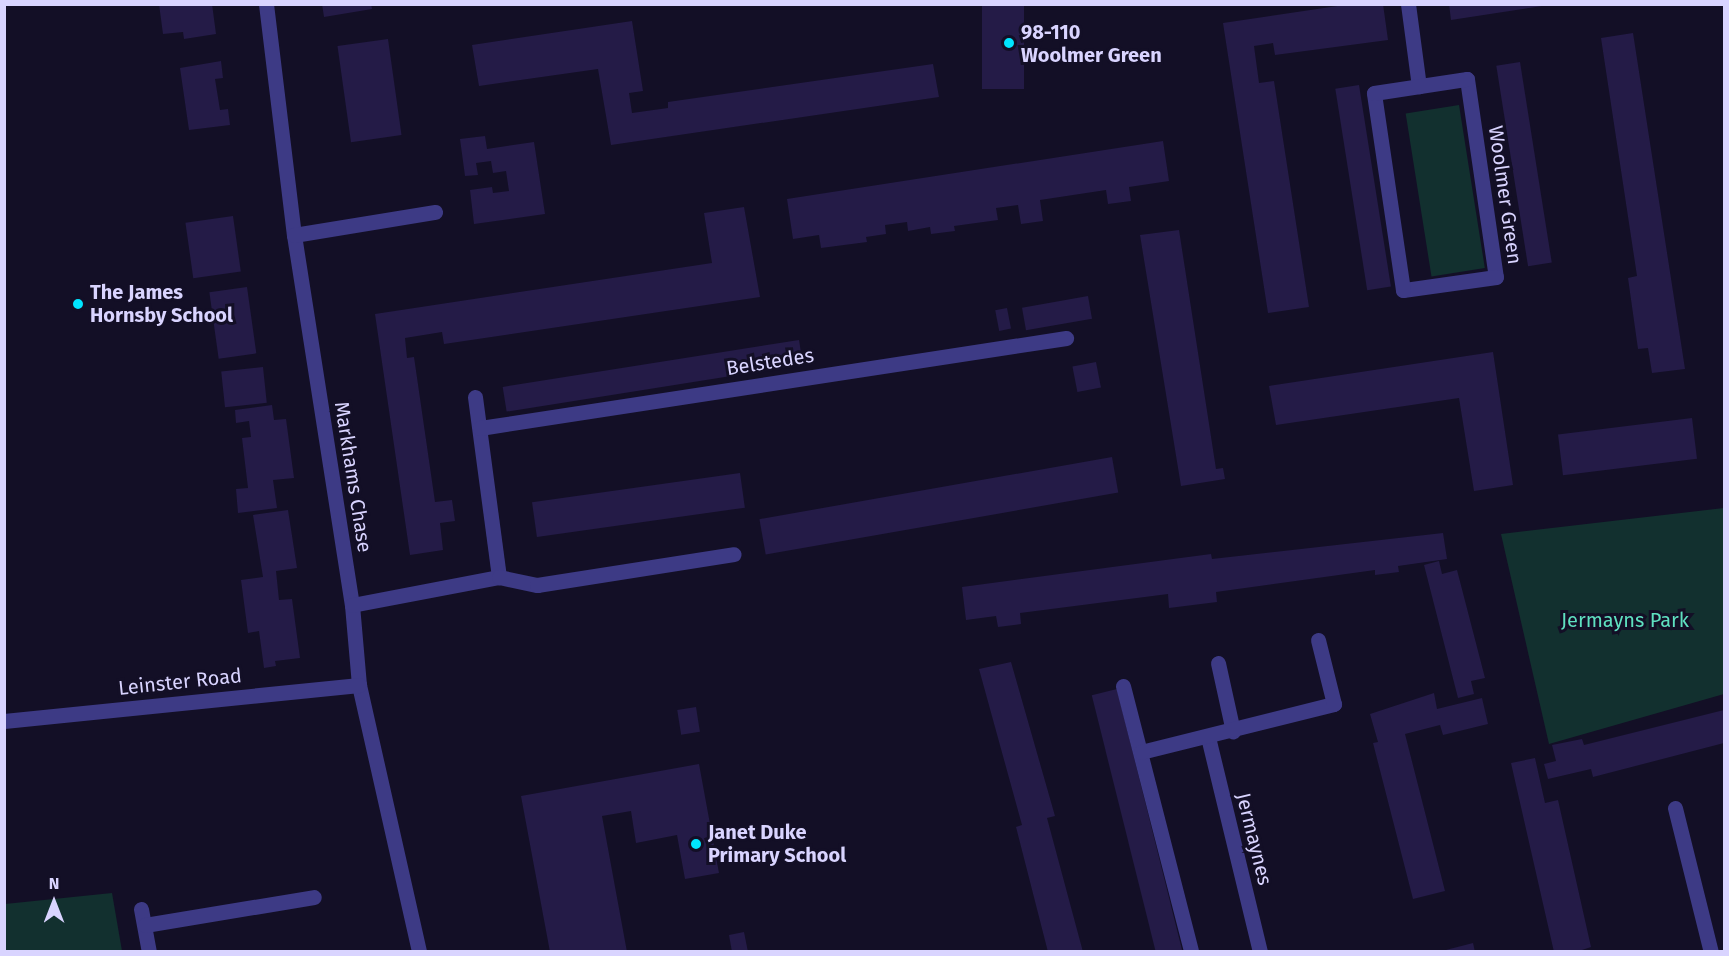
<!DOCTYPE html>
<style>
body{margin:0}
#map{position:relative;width:1729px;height:956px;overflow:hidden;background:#130f26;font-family:"Fira Sans",sans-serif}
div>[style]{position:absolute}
.green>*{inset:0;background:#12302f;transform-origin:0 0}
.building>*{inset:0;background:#241b47;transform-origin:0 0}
.minor>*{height:15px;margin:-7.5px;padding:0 7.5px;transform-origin:7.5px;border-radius:7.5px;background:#3d3a85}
.dots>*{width:16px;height:16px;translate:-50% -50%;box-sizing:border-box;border:3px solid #130f26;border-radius:50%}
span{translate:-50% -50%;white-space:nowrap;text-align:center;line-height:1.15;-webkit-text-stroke:6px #130f26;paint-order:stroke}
.poi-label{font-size:20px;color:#d9d4ff;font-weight:700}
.left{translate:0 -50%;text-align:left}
.street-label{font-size:20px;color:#d9d4ff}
.park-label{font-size:20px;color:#5fe0c0}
.frame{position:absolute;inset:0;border:6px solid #d9d4ff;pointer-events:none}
.north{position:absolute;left:24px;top:872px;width:60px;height:60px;-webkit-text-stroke:4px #130f26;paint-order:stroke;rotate:0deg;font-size:16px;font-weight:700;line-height:24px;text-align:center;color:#d9d4ff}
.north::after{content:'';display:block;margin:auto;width:21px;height:27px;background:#d9d4ff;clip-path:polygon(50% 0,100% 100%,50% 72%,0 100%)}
</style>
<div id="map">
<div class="green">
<div style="left:1459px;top:105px;width:165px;height:54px;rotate:81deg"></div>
<div style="clip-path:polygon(1724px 508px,1724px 694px,1549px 744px,1501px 534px)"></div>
<div style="clip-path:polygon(112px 893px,122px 951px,5px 951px,5px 904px)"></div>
</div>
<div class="building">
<div style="clip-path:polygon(159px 4px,212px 4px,216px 34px,184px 39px,183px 32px,163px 34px)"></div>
<div style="clip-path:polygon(322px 4px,371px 4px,372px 9px,324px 17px)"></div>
<div style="left:982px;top:4px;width:42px;height:85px"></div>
<div style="clip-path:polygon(1351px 4px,1383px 4px,1388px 40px,1275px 55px,1273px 43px,1254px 46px,1259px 83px,1274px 81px,1309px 307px,1268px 313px,1223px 23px)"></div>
<div style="clip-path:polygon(1449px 4px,1542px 4px,1542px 6px,1451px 20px)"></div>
<div style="clip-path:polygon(632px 21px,643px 91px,629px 93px,632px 113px,668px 108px,668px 102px,933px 64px,939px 97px,611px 145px,598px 69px,479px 86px,472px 45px)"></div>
<div style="clip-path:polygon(1633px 33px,1685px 369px,1652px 373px,1648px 348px,1638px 349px,1628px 278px,1637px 276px,1601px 38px)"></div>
<div style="left:388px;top:39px;width:97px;height:51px;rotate:82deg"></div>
<div style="clip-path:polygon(221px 61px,223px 78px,215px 79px,220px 110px,228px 109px,230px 125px,189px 130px,180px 68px)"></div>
<div style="left:1520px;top:62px;width:203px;height:24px;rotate:81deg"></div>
<div style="left:1359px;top:85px;width:204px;height:24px;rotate:81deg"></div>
<div style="clip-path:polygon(485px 136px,487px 149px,534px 142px,545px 214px,474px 224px,470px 190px,492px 187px,493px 193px,509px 191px,506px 171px,493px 173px,491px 161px,476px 163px,478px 175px,465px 176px,460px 139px)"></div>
<div style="clip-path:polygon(1163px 141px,1169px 181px,1129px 187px,1131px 201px,1108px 204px,1106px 190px,1040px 200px,1043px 221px,1021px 224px,1018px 205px,996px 208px,998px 220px,954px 226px,955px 231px,931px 234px,930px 227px,908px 231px,907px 222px,885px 225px,886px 234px,866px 237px,867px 242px,821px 248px,819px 235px,793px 239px,787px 199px)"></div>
<div style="clip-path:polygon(744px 207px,760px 297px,444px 344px,442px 332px,405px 338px,407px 358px,414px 357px,435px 502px,452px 500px,455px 521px,440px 523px,443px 550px,410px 555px,375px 314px,712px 263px,704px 213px)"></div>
<div style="left:233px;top:216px;width:56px;height:48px;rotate:82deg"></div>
<div style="clip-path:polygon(1179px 230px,1216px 469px,1223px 468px,1225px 479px,1181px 486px,1140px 235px)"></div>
<div style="left:247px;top:287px;width:67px;height:38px;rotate:82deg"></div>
<div style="left:1088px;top:296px;width:23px;height:67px;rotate:80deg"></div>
<div style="left:1007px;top:308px;width:21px;height:12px;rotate:79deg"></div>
<div style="left:799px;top:340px;width:25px;height:300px;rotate:81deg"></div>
<div style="clip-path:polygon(1493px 352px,1513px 485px,1474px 491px,1459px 398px,1276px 425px,1269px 386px)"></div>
<div style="left:1096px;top:362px;width:26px;height:24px;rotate:79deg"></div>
<div style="left:263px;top:367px;width:36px;height:42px;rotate:84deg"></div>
<div style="clip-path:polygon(272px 405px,274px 420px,286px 419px,294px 478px,273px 480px,277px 508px,238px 513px,236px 489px,248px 488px,242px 438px,251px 437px,249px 421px,236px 423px,235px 410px)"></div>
<div style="left:1692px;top:418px;width:41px;height:135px;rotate:83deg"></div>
<div style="left:1112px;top:457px;width:36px;height:358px;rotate:80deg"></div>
<div style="left:740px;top:473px;width:35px;height:210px;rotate:82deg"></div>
<div style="clip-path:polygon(288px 510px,297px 568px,276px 571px,279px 600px,292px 599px,300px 658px,275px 661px,276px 666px,264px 668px,259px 631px,248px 633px,241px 580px,263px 577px,253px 515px)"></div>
<div style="clip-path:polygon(1443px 533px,1447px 559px,1398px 566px,1399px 572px,1375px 575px,1375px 570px,1216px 592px,1217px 602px,1169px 608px,1168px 594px,1020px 613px,1021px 624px,998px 627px,996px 616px,966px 620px,962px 587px,1211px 554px,1212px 559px)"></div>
<div style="clip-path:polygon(1439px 561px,1442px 574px,1457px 570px,1485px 678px,1471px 681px,1474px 694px,1458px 698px,1424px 565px)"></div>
<div style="clip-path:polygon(1011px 662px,1055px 816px,1047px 818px,1083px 952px,1048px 952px,1016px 827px,1022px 825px,979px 669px)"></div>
<div style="left:1117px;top:689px;width:271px;height:26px;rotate:76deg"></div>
<div style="clip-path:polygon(1434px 693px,1437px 709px,1482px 698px,1488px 724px,1443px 735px,1440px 725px,1405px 734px,1445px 891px,1413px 899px,1373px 743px,1378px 742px,1370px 714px)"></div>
<div style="left:696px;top:707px;width:25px;height:19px;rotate:81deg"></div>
<div style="clip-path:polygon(1724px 710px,1724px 743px,1593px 777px,1591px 769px,1548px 779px,1544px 764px,1556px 761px,1552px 745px,1582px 739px,1584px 745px)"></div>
<div style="clip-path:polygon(1535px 758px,1545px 803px,1558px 800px,1591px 947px,1576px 952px,1554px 952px,1511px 763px)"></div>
<div style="clip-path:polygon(699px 764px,719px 873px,685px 879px,677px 835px,636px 843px,631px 811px,602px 816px,627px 952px,550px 952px,521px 796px)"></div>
<div style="clip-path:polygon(744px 932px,748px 952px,732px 952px,729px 935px)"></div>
<div style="clip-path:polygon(1473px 943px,1475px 952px,1442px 952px,1442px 951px)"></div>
</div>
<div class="minor">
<div style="left:266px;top:4px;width:233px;rotate:83.1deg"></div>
<div style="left:294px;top:235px;width:375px;rotate:81.1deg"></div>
<div style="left:352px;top:605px;width:80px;rotate:85deg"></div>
<div style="left:359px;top:685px;width:274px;rotate:77.3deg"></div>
<div style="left:1408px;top:4px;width:83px;rotate:82.4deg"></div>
<div style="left:1467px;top:79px;width:200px;rotate:81.7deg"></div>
<div style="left:1496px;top:277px;width:94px;rotate:172deg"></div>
<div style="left:1403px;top:290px;width:199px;rotate:-98.4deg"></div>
<div style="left:1374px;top:93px;width:94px;rotate:-8.6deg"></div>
<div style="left:294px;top:235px;width:143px;rotate:-9.3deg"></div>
<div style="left:475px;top:397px;width:182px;rotate:82.4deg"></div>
<div style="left:480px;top:428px;width:593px;rotate:-8.73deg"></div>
<div style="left:352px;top:605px;width:150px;rotate:-10.8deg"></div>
<div style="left:499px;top:577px;width:39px;rotate:12deg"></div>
<div style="left:537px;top:585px;width:199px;rotate:-8.9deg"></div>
<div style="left:1218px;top:663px;width:70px;rotate:77.6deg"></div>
<div style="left:1123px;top:686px;width:273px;rotate:75.6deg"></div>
<div style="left:4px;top:721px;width:357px;rotate:-5.8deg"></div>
<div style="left:1208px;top:737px;width:221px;rotate:76.4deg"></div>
<div style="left:1141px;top:752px;width:199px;rotate:-14deg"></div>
<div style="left:1334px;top:704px;width:66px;rotate:-104deg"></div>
<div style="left:1675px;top:808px;width:148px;rotate:76deg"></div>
<div style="left:141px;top:909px;width:44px;rotate:79.5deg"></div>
<div style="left:145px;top:925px;width:171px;rotate:-9.4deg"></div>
</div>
<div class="dots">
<div style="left:1009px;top:43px;background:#00e5ff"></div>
<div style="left:78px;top:304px;background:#00e5ff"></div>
<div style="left:696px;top:844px;background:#00e5ff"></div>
</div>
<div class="poi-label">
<span class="left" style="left:1021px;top:44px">98-110<br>Woolmer Green</span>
<span class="left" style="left:90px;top:304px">The James<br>Hornsby School</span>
<span class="left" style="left:708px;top:844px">Janet Duke<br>Primary School</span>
</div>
<div class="street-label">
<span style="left:1505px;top:195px;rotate:82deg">Woolmer Green</span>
<span style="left:770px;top:362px;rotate:-9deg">Belstedes</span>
<span style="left:353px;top:477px;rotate:81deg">Markhams Chase</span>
<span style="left:180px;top:682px;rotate:-6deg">Leinster Road</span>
<span style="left:1254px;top:839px;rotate:76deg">Jermaynes</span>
</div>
<div class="park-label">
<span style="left:1625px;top:620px">Jermayns Park</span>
</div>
<div class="frame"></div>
<div class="north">N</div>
</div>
